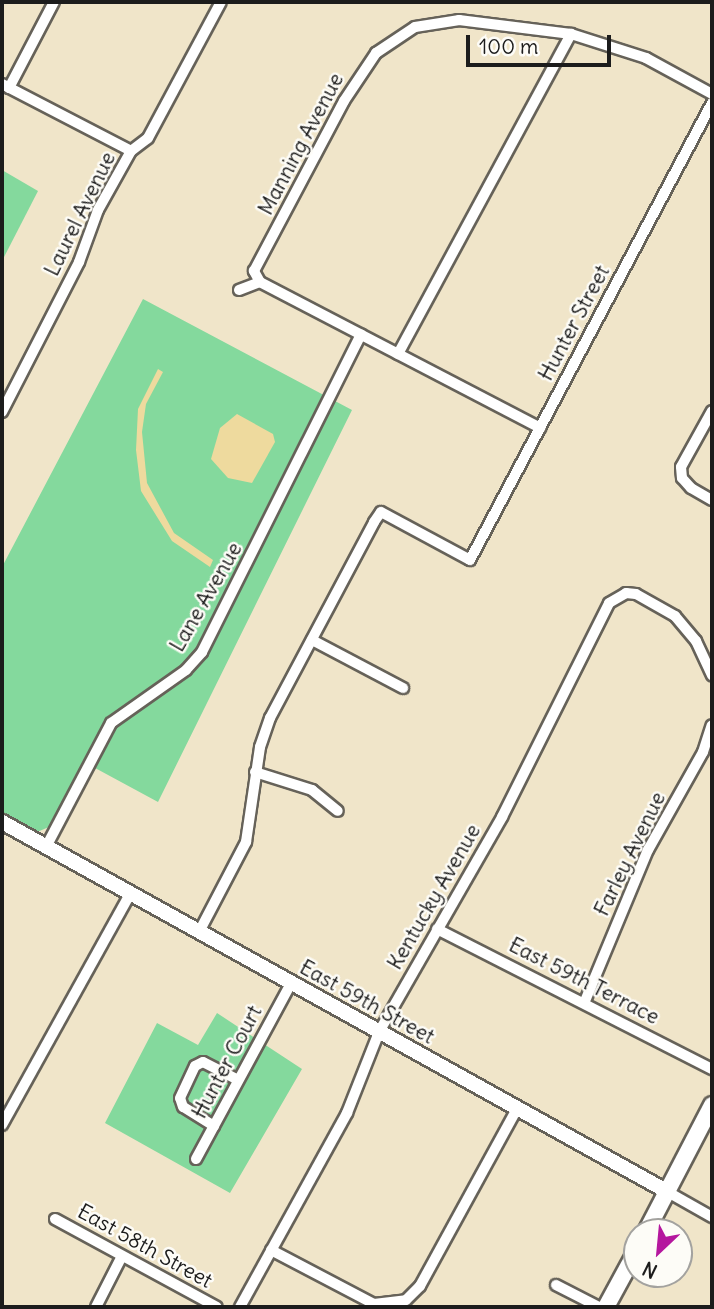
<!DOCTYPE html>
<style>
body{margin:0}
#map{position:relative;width:714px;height:1309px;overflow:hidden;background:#f0e5c9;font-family:Delius,sans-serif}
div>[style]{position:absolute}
.green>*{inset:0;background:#84d99d}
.sand>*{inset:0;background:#eeda9e}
.roads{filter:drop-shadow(2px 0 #666259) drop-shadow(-2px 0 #666259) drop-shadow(0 2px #666259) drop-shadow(0 -2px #666259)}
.minor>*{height:10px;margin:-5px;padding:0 5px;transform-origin:5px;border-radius:5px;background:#fff}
.tertiary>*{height:14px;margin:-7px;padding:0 7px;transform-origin:7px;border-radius:7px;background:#fff}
.secondary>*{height:16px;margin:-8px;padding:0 8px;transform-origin:8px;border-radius:8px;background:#fff}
span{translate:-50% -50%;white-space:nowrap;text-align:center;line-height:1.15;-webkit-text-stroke:5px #fdfcf7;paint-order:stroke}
.street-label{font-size:21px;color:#1c1c1c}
.frame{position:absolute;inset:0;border:4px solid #1c1c1c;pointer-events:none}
.north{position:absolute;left:623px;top:1218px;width:70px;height:70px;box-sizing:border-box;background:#fdfcf7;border:2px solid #a3a29f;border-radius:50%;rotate:206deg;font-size:19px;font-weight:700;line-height:28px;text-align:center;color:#1c1c1c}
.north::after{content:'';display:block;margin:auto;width:24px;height:32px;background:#b5179e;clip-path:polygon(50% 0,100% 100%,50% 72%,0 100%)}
.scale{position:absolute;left:466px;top:35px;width:145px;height:32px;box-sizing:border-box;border:4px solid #1c1c1c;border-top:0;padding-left:9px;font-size:21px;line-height:24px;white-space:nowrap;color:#1c1c1c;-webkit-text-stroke:5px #fdfcf7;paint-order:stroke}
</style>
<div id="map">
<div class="green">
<div style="clip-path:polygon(2px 170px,38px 191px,2px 261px)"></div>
<div style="clip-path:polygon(143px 299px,352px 410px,158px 802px,84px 762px,49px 827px,37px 832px,2px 812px,2px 567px)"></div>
<div style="clip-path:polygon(217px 1013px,302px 1069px,230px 1193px,105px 1123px,157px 1023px,198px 1045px)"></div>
</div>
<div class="sand">
<div style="clip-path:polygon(158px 369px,163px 372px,146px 404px,142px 432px,147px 483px,174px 533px,213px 560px,210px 567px,172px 541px,141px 491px,136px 450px,138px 409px)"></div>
<div style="clip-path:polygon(237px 414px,273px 434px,275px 442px,252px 483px,228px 478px,211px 459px,220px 428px)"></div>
</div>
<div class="roads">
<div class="minor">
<div style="left:2px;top:84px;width:145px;rotate:27.4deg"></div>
<div style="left:9px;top:88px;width:97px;rotate:-62.4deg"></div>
<div style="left:260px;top:282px;width:13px;rotate:-119deg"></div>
<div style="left:254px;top:271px;width:192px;rotate:-62.1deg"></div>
<div style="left:344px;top:101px;width:58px;rotate:-56.3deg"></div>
<div style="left:376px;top:53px;width:47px;rotate:-33.7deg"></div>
<div style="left:415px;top:27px;width:45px;rotate:-9deg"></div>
<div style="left:459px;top:20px;width:113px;rotate:7.1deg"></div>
<div style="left:571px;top:34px;width:79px;rotate:17.7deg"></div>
<div style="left:646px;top:58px;width:75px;rotate:28.6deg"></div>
<div style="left:239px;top:290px;width:22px;rotate:-21deg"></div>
<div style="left:260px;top:282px;width:316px;rotate:27.5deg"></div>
<div style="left:398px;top:354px;width:364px;rotate:-61.6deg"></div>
<div style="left:712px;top:411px;width:64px;rotate:119deg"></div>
<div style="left:681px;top:467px;width:11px;rotate:85deg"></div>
<div style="left:682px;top:478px;width:13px;rotate:48deg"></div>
<div style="left:691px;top:488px;width:24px;rotate:30deg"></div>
<div style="left:2px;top:412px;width:169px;rotate:-62.8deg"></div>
<div style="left:79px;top:262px;width:55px;rotate:-69.9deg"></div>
<div style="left:98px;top:210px;width:68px;rotate:-60.8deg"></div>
<div style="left:131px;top:151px;width:21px;rotate:-37deg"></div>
<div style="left:148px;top:138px;width:154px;rotate:-61.8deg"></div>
<div style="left:312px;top:640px;width:103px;rotate:27.8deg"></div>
<div style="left:255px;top:772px;width:60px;rotate:17.5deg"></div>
<div style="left:312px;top:790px;width:33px;rotate:39deg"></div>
<div style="left:46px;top:847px;width:140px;rotate:-62.3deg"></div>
<div style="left:111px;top:723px;width:92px;rotate:-35.2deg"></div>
<div style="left:186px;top:670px;width:24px;rotate:-48deg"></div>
<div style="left:202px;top:652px;width:355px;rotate:-63.4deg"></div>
<div style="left:437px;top:929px;width:309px;rotate:27deg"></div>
<div style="left:199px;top:932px;width:102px;rotate:-62.4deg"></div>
<div style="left:246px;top:842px;width:96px;rotate:-81.6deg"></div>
<div style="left:260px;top:747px;width:31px;rotate:-71deg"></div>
<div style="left:270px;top:718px;width:222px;rotate:-62deg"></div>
<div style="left:374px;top:522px;width:12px;rotate:-55deg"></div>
<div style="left:381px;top:512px;width:101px;rotate:28.3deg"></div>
<div style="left:470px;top:560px;width:517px;rotate:-62.1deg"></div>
<div style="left:585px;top:1001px;width:164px;rotate:-67.4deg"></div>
<div style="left:648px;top:850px;width:112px;rotate:-60.7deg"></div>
<div style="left:703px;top:752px;width:28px;rotate:-72deg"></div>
<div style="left:2px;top:1125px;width:264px;rotate:-61deg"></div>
<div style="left:214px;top:1126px;width:36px;rotate:-148deg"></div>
<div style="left:183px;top:1107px;width:9px;rotate:-108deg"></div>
<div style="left:180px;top:1098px;width:35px;rotate:-65deg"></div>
<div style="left:195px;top:1066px;width:9px;rotate:-27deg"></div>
<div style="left:203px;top:1062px;width:39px;rotate:27deg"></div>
<div style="left:196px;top:1159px;width:200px;rotate:-61.6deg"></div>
<div style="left:668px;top:1192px;width:51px;rotate:29.6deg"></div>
<div style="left:55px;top:1219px;width:184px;rotate:28.5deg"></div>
<div style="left:271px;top:1250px;width:116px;rotate:27.7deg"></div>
<div style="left:374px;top:1304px;width:32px;rotate:-7deg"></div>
<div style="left:406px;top:1300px;width:20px;rotate:-45deg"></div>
<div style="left:420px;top:1286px;width:202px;rotate:-61.3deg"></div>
<div style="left:556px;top:1285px;width:48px;rotate:27.1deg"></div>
<div style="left:96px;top:1307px;width:57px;rotate:-63deg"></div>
<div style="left:240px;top:1307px;width:222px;rotate:-61.1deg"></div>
<div style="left:347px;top:1113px;width:87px;rotate:-68.4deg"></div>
<div style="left:379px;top:1032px;width:248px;rotate:-60.2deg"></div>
<div style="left:502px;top:817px;width:239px;rotate:-63.4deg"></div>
<div style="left:609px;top:603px;width:20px;rotate:-30deg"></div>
<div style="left:626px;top:593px;width:10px;rotate:6deg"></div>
<div style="left:636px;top:594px;width:45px;rotate:29.4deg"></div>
<div style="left:675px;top:616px;width:33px;rotate:50deg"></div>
<div style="left:696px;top:641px;width:38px;rotate:65deg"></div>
</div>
<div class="tertiary">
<div style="left:2px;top:822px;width:762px;rotate:29.05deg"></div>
</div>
<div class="secondary">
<div style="left:646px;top:1232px;width:143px;rotate:-62.5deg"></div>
<div style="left:606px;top:1307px;width:65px;rotate:-61.5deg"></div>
</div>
</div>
<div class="street-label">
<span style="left:301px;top:144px;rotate:-62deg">Manning Avenue</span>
<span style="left:80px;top:214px;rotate:-64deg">Laurel Avenue</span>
<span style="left:574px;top:323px;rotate:-62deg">Hunter Street</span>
<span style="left:206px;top:597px;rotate:-60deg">Lane Avenue</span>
<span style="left:630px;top:854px;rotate:-64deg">Farley Avenue</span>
<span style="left:434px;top:897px;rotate:-60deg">Kentucky Avenue</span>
<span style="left:584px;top:981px;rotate:27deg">East 59th Terrace</span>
<span style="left:367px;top:1002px;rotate:29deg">East 59th Street</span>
<span style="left:227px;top:1062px;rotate:-62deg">Hunter Court</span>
<span style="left:145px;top:1246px;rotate:29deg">East 58th Street</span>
</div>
<div class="frame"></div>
<div class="north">N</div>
<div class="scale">100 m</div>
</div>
